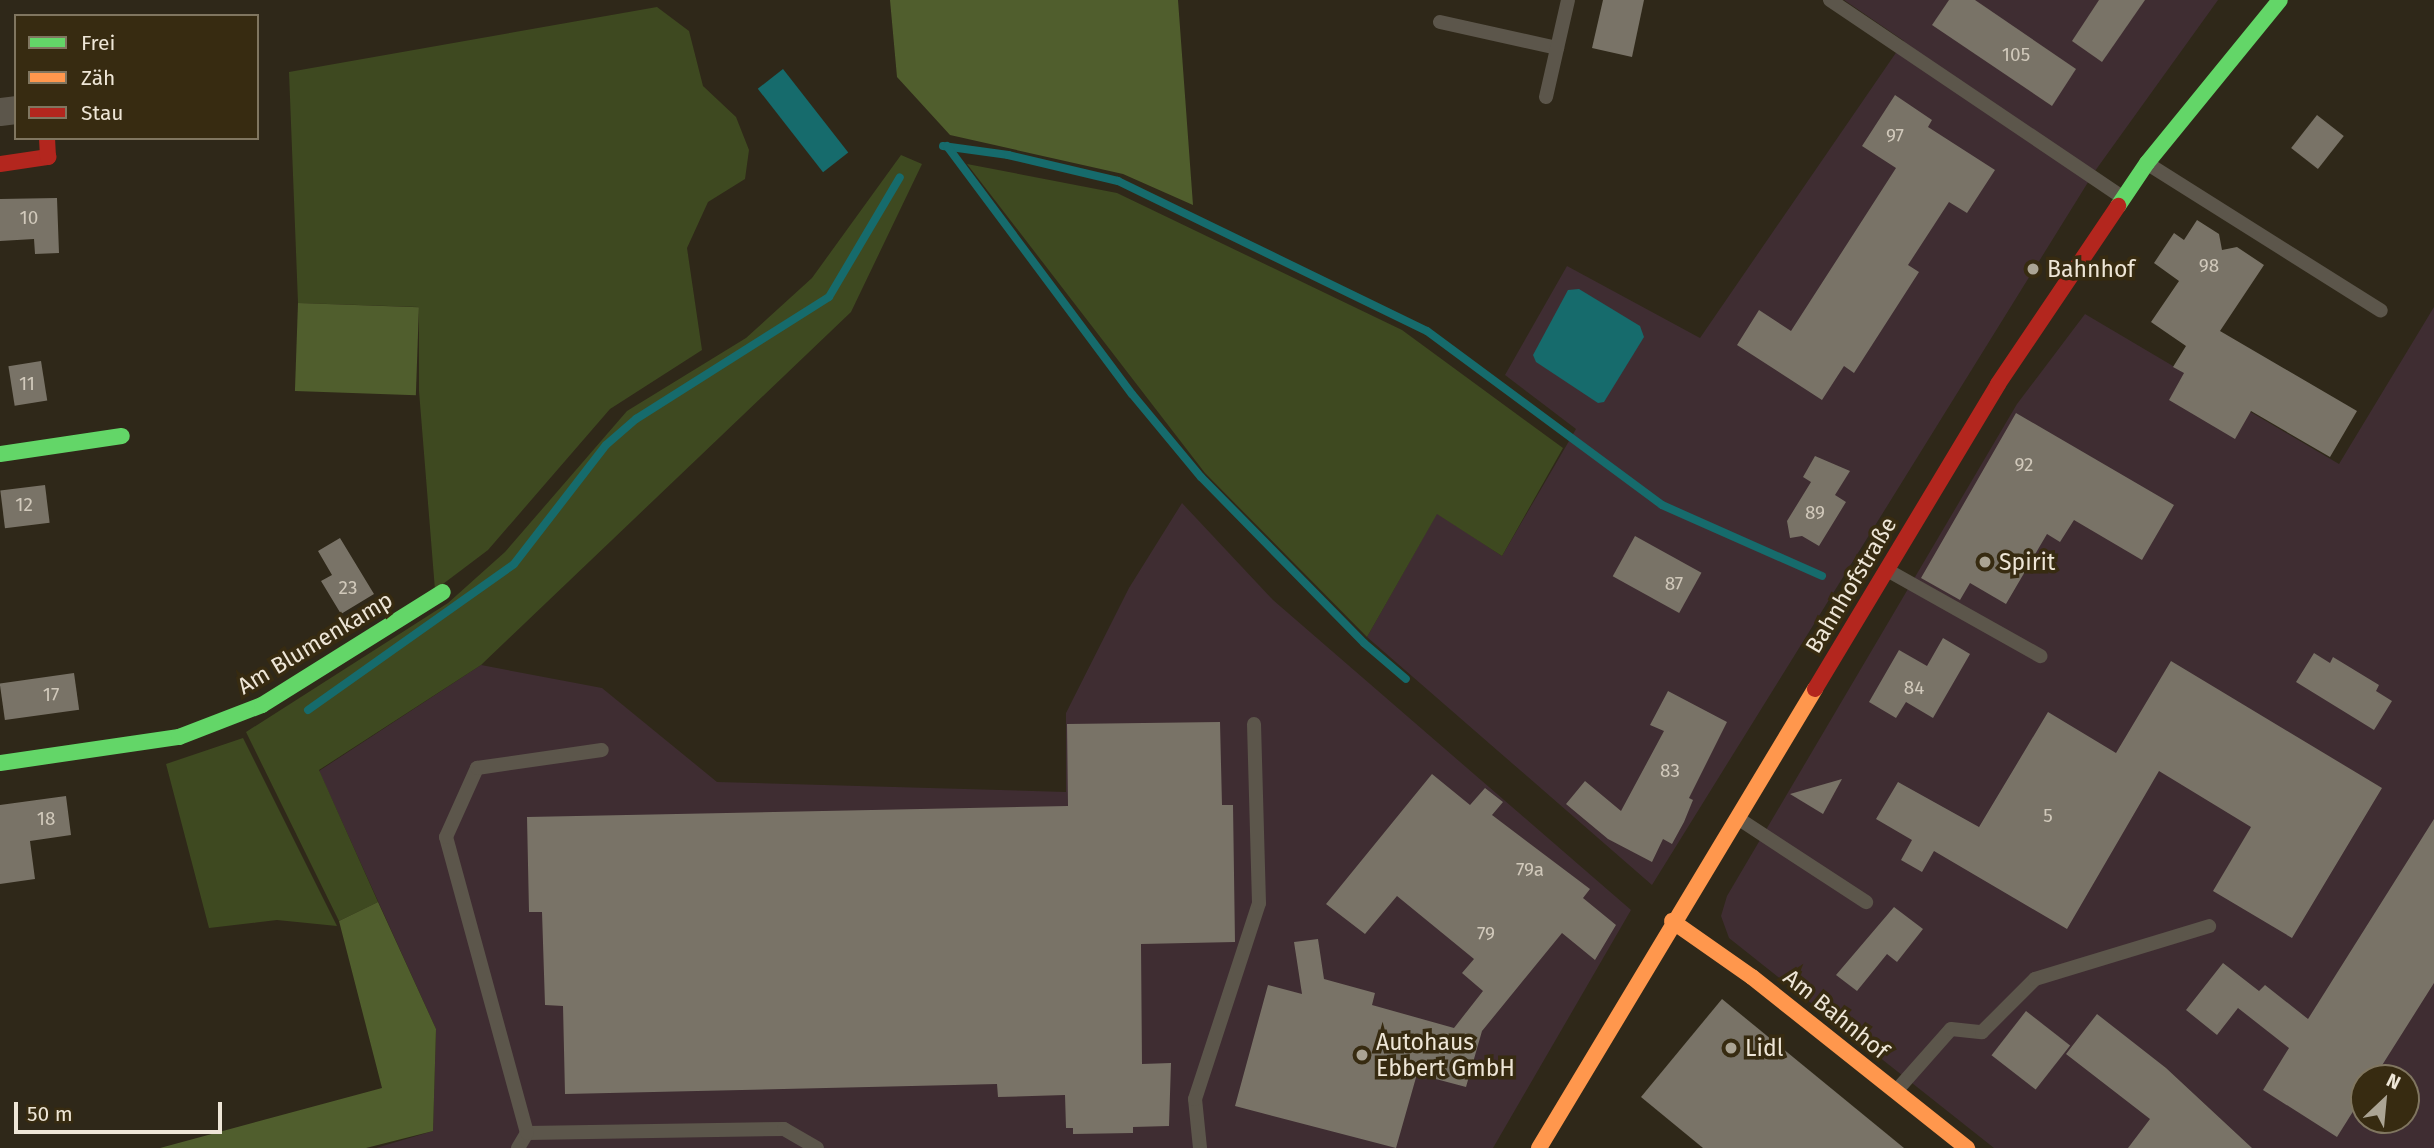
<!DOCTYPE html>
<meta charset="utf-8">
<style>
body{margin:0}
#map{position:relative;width:2434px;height:1148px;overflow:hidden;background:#2f2819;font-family:"Fira Sans",sans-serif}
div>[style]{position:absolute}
.industrial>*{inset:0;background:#3f2d32}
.green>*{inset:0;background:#3e4920}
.forest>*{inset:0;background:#505e2d;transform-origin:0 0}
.water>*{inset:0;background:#166b6c;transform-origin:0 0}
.stream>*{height:8px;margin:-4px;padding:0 4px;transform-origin:4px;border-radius:4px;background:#166b6c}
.building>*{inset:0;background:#797367;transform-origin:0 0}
.lane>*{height:14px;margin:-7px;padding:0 7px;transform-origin:7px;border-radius:7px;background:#5c564b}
.street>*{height:28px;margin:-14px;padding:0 14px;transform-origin:14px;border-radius:14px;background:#5c564b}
.fast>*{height:16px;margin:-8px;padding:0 8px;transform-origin:8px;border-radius:8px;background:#63d668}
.slow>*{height:16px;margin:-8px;padding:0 8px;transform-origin:8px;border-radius:8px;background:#ff974d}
.jam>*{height:16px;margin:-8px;padding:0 8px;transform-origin:8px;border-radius:8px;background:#b3261e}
.dots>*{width:19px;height:19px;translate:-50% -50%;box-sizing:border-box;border:4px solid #372b11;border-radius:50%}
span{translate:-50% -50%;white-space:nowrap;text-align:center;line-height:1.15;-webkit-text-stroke:7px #372b11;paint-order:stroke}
.number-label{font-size:19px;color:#d1c9bb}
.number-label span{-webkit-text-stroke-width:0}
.poi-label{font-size:23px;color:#eee6d7}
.left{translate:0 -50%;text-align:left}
.street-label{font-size:23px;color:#eee6d7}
.legend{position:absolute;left:14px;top:14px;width:245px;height:126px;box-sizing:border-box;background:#372b11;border:2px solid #807660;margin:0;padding:9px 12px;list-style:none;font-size:21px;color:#eee6d7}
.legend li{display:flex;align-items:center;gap:14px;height:35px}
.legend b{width:35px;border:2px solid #807660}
.north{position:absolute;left:2350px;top:1064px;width:70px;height:70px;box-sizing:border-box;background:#372b11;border:2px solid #807660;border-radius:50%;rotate:26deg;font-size:19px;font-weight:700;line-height:28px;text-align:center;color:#eee6d7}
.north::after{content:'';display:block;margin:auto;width:24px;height:32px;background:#aba494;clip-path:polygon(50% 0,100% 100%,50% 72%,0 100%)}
.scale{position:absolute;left:14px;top:1102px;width:208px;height:32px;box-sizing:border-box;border:4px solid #eee6d7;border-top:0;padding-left:9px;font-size:21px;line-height:24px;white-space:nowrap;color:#eee6d7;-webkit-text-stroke:5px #372b11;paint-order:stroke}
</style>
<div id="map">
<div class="industrial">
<div style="clip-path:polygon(1844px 0,2218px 0,2095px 171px,1652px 885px,1367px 637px,1437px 513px,1502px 556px,1576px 429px,1505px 375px,1567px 266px,1700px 338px,1904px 41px)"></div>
<div style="clip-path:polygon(evenodd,2434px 307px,2434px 1148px,1994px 1148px,1729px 938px,1721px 916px,1727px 896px,2017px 404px,2085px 314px,2339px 464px,2434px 307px,2364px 1078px,2406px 1078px,2406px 1120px,2364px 1120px,2364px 1078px)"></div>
<div style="clip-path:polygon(1182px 503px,1273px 600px,1631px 910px,1493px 1148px,376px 1148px,433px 1131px,436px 1029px,319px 771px,481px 665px,602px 688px,717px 782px,1066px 792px,1066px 713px,1129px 588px)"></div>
</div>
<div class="green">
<div style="clip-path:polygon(657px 7px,689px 31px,703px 86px,736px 117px,749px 150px,745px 179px,708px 202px,687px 248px,702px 350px,610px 409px,488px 550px,435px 590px,419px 391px,419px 307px,298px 303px,289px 72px)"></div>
<div style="clip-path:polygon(901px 155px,922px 164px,851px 312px,481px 665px,319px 770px,378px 902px,339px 921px,246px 732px,448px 603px,505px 552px,627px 411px,746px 338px,812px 278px)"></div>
<div style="clip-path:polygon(967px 164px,1117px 193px,1402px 330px,1563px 448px,1502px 556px,1437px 514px,1367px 637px,1205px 473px)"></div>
<div style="clip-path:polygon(243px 738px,337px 926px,277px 920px,209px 928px,166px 764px)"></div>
</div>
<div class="forest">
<div style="clip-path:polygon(890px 0,1178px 0,1193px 205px,1123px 174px,950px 135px,897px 77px)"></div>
<div style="left:298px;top:303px;width:121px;height:88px;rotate:2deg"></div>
<div style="clip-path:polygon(378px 902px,436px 1029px,433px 1131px,366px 1148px,160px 1148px,382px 1088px,339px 921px)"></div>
</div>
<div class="water">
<div style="left:783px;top:69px;width:106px;height:32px;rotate:52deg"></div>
<div style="clip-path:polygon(1579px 289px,1640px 326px,1644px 337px,1604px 402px,1598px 403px,1536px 362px,1533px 355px,1568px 290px)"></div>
</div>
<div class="stream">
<div style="left:943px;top:146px;width:66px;rotate:7.9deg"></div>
<div style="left:1008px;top:155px;width:113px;rotate:13.3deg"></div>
<div style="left:1118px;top:181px;width:343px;rotate:25.9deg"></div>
<div style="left:1427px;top:331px;width:292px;rotate:36.5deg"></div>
<div style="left:1662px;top:505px;width:175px;rotate:23.9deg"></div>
<div style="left:947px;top:146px;width:309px;rotate:53.3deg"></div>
<div style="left:1132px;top:394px;width:108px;rotate:50.3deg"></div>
<div style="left:1201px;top:477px;width:233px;rotate:45.5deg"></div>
<div style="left:1364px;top:643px;width:55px;rotate:40.6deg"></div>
<div style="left:308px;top:710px;width:252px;rotate:-35.3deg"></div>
<div style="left:514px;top:564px;width:150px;rotate:-52.3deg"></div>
<div style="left:606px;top:445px;width:40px;rotate:-41deg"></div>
<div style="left:636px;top:419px;width:228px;rotate:-32.3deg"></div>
<div style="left:829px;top:297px;width:139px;rotate:-59.4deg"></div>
</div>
<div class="building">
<div style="clip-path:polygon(1603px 0,1644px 0,1632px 57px,1592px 48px)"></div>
<div style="clip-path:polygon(1949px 0,1975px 0,2076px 69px,2052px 106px,1932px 25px)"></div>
<div style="clip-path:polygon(2099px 0,2145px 0,2102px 62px,2072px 41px)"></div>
<div style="clip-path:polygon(1895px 95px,1932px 120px,1928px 127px,1995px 170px,1967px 213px,1949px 202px,1908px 265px,1919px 272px,1854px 373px,1844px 366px,1822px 400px,1737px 345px,1759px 310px,1791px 331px,1896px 168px,1862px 146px)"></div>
<div style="left:2317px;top:115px;width:34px;height:42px;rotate:38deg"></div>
<div style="clip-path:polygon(57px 198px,59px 253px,35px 254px,34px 239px,0 241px,0 199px)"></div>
<div style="clip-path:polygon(2197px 220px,2219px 234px,2222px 250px,2237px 247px,2264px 265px,2220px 331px,2357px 411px,2330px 457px,2251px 411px,2235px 439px,2169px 400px,2184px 373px,2173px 367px,2186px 346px,2151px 322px,2179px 281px,2154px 263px,2174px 233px,2184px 240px)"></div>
<div style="left:41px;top:361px;width:40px;height:33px;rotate:81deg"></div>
<div style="clip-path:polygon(2016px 413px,2174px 505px,2142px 560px,2074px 520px,2060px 542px,2047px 534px,2006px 604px,1970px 583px,1960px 600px,1921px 578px)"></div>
<div style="clip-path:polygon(1815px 456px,1850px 471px,1835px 495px,1846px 502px,1819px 546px,1802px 536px,1790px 538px,1787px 521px,1811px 482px,1803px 477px)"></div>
<div style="left:45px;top:485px;width:38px;height:45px;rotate:83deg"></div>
<div style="left:1635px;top:536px;width:76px;height:46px;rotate:29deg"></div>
<div style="clip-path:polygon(340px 538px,374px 594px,341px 614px,321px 581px,332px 575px,318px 551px)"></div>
<div style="clip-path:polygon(1943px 638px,1970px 654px,1933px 718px,1906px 702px,1896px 718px,1869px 702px,1899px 650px,1927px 666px)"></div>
<div style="clip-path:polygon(2314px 653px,2330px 663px,2333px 657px,2379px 685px,2376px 691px,2392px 701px,2374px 730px,2296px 682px)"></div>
<div style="clip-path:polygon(2171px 661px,2382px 788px,2292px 938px,2213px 891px,2251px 827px,2159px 771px,2067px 929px,1934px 851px,1922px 872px,1901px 860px,1912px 840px,1876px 819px,1898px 782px,1979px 827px,2048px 712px,2116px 753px)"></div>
<div style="left:74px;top:673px;width:37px;height:75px;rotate:82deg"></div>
<div style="clip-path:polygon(1668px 691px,1727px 722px,1689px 798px,1693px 800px,1684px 822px,1672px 844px,1663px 839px,1652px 862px,1608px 839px,1566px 804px,1585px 781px,1621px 811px,1664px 731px,1650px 725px)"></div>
<div style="clip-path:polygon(1220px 722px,1222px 805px,1233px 805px,1235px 942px,1141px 944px,1142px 1064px,1171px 1063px,1169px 1126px,1133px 1127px,1133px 1133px,1073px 1134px,1073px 1128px,1066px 1128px,1065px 1095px,998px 1097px,997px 1084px,565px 1094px,563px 1006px,545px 1005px,542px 912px,529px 912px,527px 817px,1068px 806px,1067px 724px)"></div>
<div style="clip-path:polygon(1432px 774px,1470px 805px,1485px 788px,1503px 802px,1492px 815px,1590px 889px,1583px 898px,1616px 925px,1595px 960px,1562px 933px,1482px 1031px,1466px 1087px,1417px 1074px,1396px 1148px,1235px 1106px,1268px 985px,1302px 994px,1294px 942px,1318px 939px,1324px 979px,1375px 993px,1372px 1005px,1454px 1028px,1483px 991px,1462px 973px,1474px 959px,1397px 896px,1365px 934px,1326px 904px)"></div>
<div style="clip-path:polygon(1842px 779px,1823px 814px,1790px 794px)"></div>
<div style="clip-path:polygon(66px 796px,71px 835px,30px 841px,35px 879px,0 884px,0 805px)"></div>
<div style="clip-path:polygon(2434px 819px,2434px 983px,2374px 1078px,2364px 1078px,2364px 1094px,2337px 1137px,2263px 1090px,2289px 1048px,2238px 1008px,2217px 1035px,2186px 1010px,2223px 963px,2259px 991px,2265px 985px,2308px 1019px)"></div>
<div style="clip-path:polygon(1894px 907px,1923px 929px,1897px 962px,1887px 954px,1857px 991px,1836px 975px)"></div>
<div style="clip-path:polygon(1722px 999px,1904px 1148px,1703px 1148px,1641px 1097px)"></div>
<div style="left:2026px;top:1011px;width:56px;height:56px;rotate:38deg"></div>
<div style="clip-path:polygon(2097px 1014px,2166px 1068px,2252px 1148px,2128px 1148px,2150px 1119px,2066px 1054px)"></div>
</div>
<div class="lane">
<div style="left:1830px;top:0;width:352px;rotate:34deg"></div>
<div style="left:1440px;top:22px;width:120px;rotate:12.5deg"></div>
<div style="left:1546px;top:97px;width:99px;rotate:-77.2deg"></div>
<div style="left:2148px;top:164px;width:275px;rotate:32.2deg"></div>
<div style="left:1887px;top:570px;width:176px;rotate:29.3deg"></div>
<div style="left:1739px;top:819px;width:152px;rotate:33.2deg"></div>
<div style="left:1897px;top:1090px;width:81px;rotate:-48.5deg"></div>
<div style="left:1951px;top:1029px;width:31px;rotate:6deg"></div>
<div style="left:1982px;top:1032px;width:75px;rotate:-45deg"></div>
<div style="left:2035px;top:979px;width:182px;rotate:-16.9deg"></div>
<div style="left:527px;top:1133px;width:257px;rotate:-0.9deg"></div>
<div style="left:784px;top:1129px;width:38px;rotate:30deg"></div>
<div style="left:518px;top:1148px;width:17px;rotate:-59deg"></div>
<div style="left:527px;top:1133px;width:307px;rotate:-105.3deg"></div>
<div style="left:446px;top:837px;width:76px;rotate:-65.8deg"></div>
<div style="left:477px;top:768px;width:126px;rotate:-8.2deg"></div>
<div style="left:1200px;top:1148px;width:49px;rotate:-95.8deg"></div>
<div style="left:1195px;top:1099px;width:206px;rotate:-71.9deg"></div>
<div style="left:1259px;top:903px;width:179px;rotate:-91.6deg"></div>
</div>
<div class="street">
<div style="left:0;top:112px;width:16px;rotate:-7deg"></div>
</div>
<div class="fast">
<div style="left:2118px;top:206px;width:52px;rotate:-56deg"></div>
<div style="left:2147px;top:163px;width:210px;rotate:-50.8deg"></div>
<div style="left:0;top:454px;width:123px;rotate:-8.4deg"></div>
<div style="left:0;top:763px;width:181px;rotate:-8.3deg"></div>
<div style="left:179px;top:737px;width:89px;rotate:-21.1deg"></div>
<div style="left:262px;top:705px;width:213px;rotate:-32deg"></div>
</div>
<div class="slow">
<div style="left:1672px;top:921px;width:98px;rotate:35deg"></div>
<div style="left:1752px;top:977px;width:275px;rotate:38.5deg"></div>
<div style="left:1539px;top:1148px;width:536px;rotate:-58.98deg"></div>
</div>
<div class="jam">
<div style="left:0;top:164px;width:49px;rotate:-8.3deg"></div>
<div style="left:48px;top:157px;width:19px;rotate:-93deg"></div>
<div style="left:1815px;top:689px;width:356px;rotate:-59deg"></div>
<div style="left:1998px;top:384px;width:215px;rotate:-56deg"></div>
</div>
<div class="dots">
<div style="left:2033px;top:269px;background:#aba494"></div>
<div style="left:1985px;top:562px;background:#aba494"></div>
<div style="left:1731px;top:1048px;background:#aba494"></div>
<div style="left:1362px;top:1055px;background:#aba494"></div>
</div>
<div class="number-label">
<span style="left:2016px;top:55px">105</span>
<span style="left:1895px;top:136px">97</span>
<span style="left:29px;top:218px">10</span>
<span style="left:2209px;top:266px">98</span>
<span style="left:27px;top:384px">11</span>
<span style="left:2024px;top:465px">92</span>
<span style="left:24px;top:505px">12</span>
<span style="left:1815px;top:513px">89</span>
<span style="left:1674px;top:584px">87</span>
<span style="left:348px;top:588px">23</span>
<span style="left:1914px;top:688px">84</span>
<span style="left:51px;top:695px">17</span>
<span style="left:1670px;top:771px">83</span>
<span style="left:2048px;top:816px">5</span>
<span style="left:46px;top:819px">18</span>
<span style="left:1530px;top:870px">79a</span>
<span style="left:1486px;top:934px">79</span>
</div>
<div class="poi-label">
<span class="left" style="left:2047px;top:269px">Bahnhof</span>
<span class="left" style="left:1999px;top:562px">Spirit</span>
<span class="left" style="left:1376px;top:1055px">Autohaus<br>Ebbert GmbH</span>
<span class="left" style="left:1745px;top:1048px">Lidl</span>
</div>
<div class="street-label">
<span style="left:1851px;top:585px;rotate:-59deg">Bahnhofstraße</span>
<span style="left:315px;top:643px;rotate:-31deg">Am Blumenkamp</span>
<span style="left:1836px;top:1014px;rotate:39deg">Am Bahnhof</span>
</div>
<ul class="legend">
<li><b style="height:9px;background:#63d668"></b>Frei</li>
<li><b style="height:9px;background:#ff974d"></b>Zäh</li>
<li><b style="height:9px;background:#b3261e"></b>Stau</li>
</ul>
<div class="north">N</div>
<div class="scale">50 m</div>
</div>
